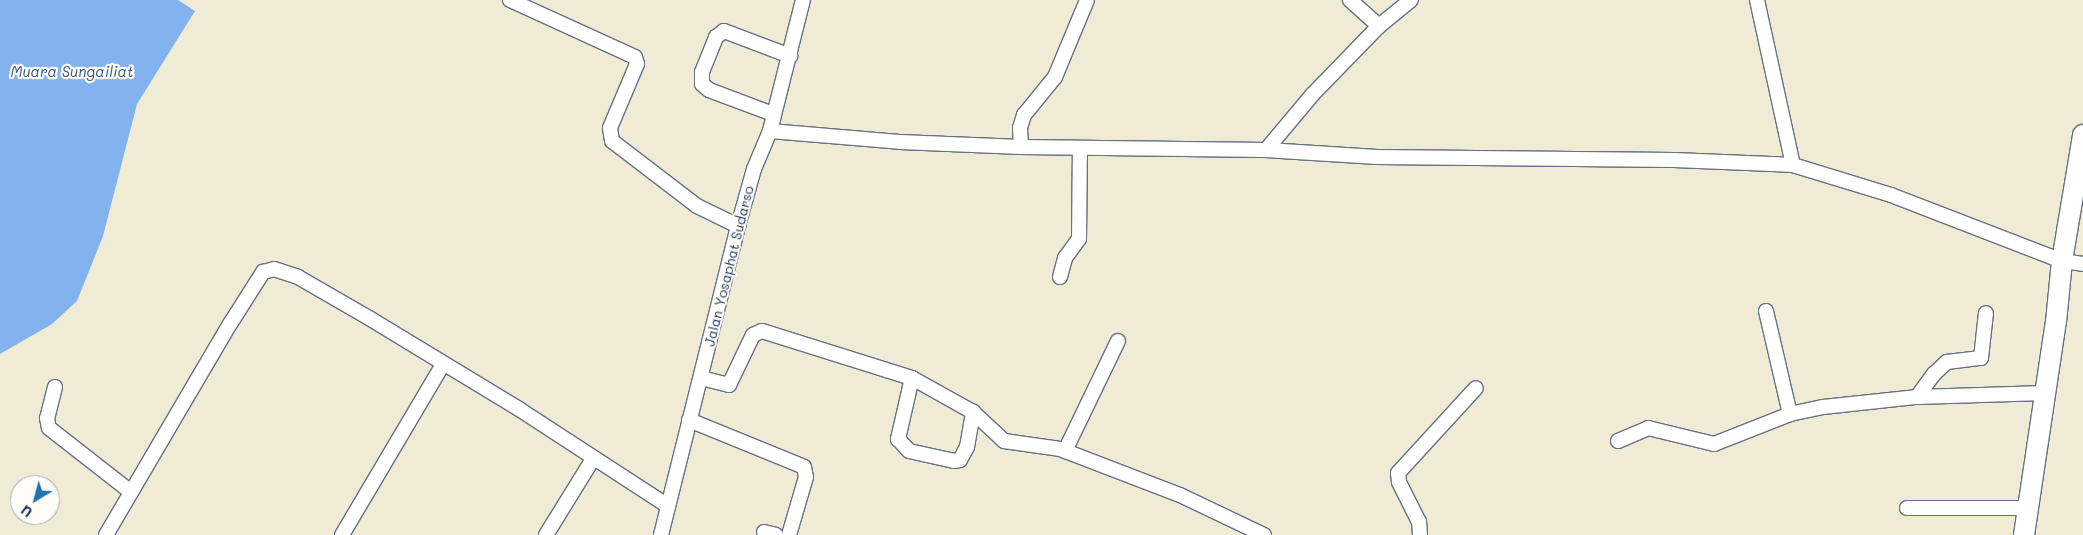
<!DOCTYPE html>
<style>
body{margin:0}
#map{position:relative;width:2083px;height:535px;overflow:hidden;background:#f0ebd4;font-family:Mali,sans-serif}
div>[style]{position:absolute}
.water>*{inset:0;background:#82b3ee}
.roads{filter:drop-shadow(1px 0 #667187) drop-shadow(-1px 0 #667187) drop-shadow(0 1px #667187) drop-shadow(0 -1px #667187)}
.street>*{height:14px;margin:-7px;padding:0 7px;transform-origin:7px;border-radius:7px;background:#fff}
.secondary>*{height:20px;margin:-10px;padding:0 10px;transform-origin:10px;border-radius:10px;background:#fff}
span{translate:-50% -50%;white-space:nowrap;text-align:center;line-height:1.15;-webkit-text-stroke:4.5px #fdfcf7;paint-order:stroke}
.street-label{font-size:14px;color:#1b2f5e}
.water-label{font-size:15px;color:#3a5789;font-style:italic}
.north{position:absolute;left:10px;top:475px;width:50px;height:50px;box-sizing:border-box;background:#fdfcf7;border:1px solid #a3aaba;border-radius:50%;rotate:217deg;font-size:14px;font-weight:700;line-height:20px;text-align:center;color:#1b2f5e}
.north::after{content:'';display:block;margin:auto;width:18px;height:22px;background:#1f6fb2;clip-path:polygon(50% 0,100% 100%,50% 72%,0 100%)}
</style>
<div id="map">
<div class="water">
<div style="clip-path:polygon(0 0,178px 0,195px 11px,137px 104px,103px 236px,77px 301px,52px 324px,0 354px)"></div>
</div>
<div class="roads">
<div class="street">
<div style="left:510px;top:0;width:137px;rotate:24.5deg"></div>
<div style="left:635px;top:57px;width:7px;rotate:74deg"></div>
<div style="left:637px;top:64px;width:69px;rotate:112.9deg"></div>
<div style="left:610px;top:128px;width:13px;rotate:81deg"></div>
<div style="left:612px;top:141px;width:107px;rotate:37.4deg"></div>
<div style="left:697px;top:206px;width:46px;rotate:26deg"></div>
<div style="left:1350px;top:0;width:39px;rotate:42deg"></div>
<div style="left:1757px;top:0;width:169px;rotate:77.7deg"></div>
<div style="left:773px;top:114px;width:68px;rotate:-159.4deg"></div>
<div style="left:709px;top:90px;width:9px;rotate:-139deg"></div>
<div style="left:702px;top:84px;width:12px;rotate:-90deg"></div>
<div style="left:702px;top:72px;width:38px;rotate:-68deg"></div>
<div style="left:716px;top:37px;width:10px;rotate:-37deg"></div>
<div style="left:724px;top:31px;width:71px;rotate:20.7deg"></div>
<div style="left:770px;top:131px;width:130px;rotate:4.8deg"></div>
<div style="left:900px;top:142px;width:121px;rotate:2.4deg"></div>
<div style="left:1021px;top:147px;width:245px;rotate:0.7deg"></div>
<div style="left:1266px;top:150px;width:111px;rotate:3.6deg"></div>
<div style="left:1377px;top:157px;width:297px;rotate:0.6deg"></div>
<div style="left:1674px;top:160px;width:119px;rotate:2.4deg"></div>
<div style="left:1793px;top:165px;width:102px;rotate:17deg"></div>
<div style="left:1891px;top:195px;width:183px;rotate:21.1deg"></div>
<div style="left:2062px;top:261px;width:21px;rotate:8deg"></div>
<div style="left:1021px;top:147px;width:19px;rotate:-93deg"></div>
<div style="left:1020px;top:128px;width:14px;rotate:-73deg"></div>
<div style="left:1024px;top:115px;width:49px;rotate:-50.8deg"></div>
<div style="left:1055px;top:77px;width:83px;rotate:-67.4deg"></div>
<div style="left:1266px;top:150px;width:73px;rotate:-50deg"></div>
<div style="left:1313px;top:94px;width:95px;rotate:-45.9deg"></div>
<div style="left:1379px;top:26px;width:41px;rotate:-39.1deg"></div>
<div style="left:1060px;top:277px;width:20px;rotate:-75deg"></div>
<div style="left:1065px;top:258px;width:24px;rotate:-54deg"></div>
<div style="left:1079px;top:239px;width:91px;rotate:-89.4deg"></div>
<div style="left:1766px;top:311px;width:106px;rotate:76.9deg"></div>
<div style="left:701px;top:378px;width:29px;rotate:14deg"></div>
<div style="left:729px;top:385px;width:55px;rotate:-64.4deg"></div>
<div style="left:753px;top:335px;width:10px;rotate:-24deg"></div>
<div style="left:762px;top:331px;width:157px;rotate:17.4deg"></div>
<div style="left:912px;top:378px;width:70px;rotate:29.1deg"></div>
<div style="left:973px;top:412px;width:42px;rotate:43.1deg"></div>
<div style="left:1004px;top:441px;width:57px;rotate:8.1deg"></div>
<div style="left:1060px;top:449px;width:129px;rotate:21deg"></div>
<div style="left:1180px;top:495px;width:93px;rotate:25.5deg"></div>
<div style="left:912px;top:378px;width:63px;rotate:102.9deg"></div>
<div style="left:898px;top:439px;width:16px;rotate:47deg"></div>
<div style="left:909px;top:451px;width:46px;rotate:12.5deg"></div>
<div style="left:954px;top:461px;width:6px;rotate:-9deg"></div>
<div style="left:960px;top:460px;width:15px;rotate:-62deg"></div>
<div style="left:967px;top:447px;width:36px;rotate:-80deg"></div>
<div style="left:55px;top:387px;width:32px;rotate:104deg"></div>
<div style="left:47px;top:418px;width:10px;rotate:79deg"></div>
<div style="left:49px;top:428px;width:104px;rotate:38deg"></div>
<div style="left:1917px;top:397px;width:29px;rotate:-54deg"></div>
<div style="left:1934px;top:374px;width:18px;rotate:-43deg"></div>
<div style="left:1947px;top:362px;width:34px;rotate:-7deg"></div>
<div style="left:1981px;top:358px;width:45px;rotate:-83.7deg"></div>
<div style="left:689px;top:420px;width:124px;rotate:22.2deg"></div>
<div style="left:804px;top:467px;width:10px;rotate:79deg"></div>
<div style="left:806px;top:477px;width:60px;rotate:106.3deg"></div>
<div style="left:1618px;top:441px;width:33px;rotate:-23deg"></div>
<div style="left:1648px;top:428px;width:68px;rotate:13.6deg"></div>
<div style="left:1714px;top:444px;width:82px;rotate:-21.5deg"></div>
<div style="left:1790px;top:414px;width:34px;rotate:-12deg"></div>
<div style="left:1823px;top:407px;width:95px;rotate:-6.1deg"></div>
<div style="left:1917px;top:397px;width:128px;rotate:-1.8deg"></div>
<div style="left:1065px;top:451px;width:122px;rotate:-64.3deg"></div>
<div style="left:1907px;top:508px;width:121px"></div>
<div style="left:764px;top:532px;width:12px;rotate:14deg"></div>
<div style="left:106px;top:535px;width:245px;rotate:-59.6deg"></div>
<div style="left:230px;top:324px;width:62px;rotate:-57.6deg"></div>
<div style="left:263px;top:272px;width:11px;rotate:-15deg"></div>
<div style="left:274px;top:269px;width:25px;rotate:18deg"></div>
<div style="left:298px;top:277px;width:82px;rotate:30deg"></div>
<div style="left:369px;top:318px;width:175px;rotate:31.2deg"></div>
<div style="left:519px;top:409px;width:178px;rotate:33.1deg"></div>
<div style="left:342px;top:535px;width:199px;rotate:-59.4deg"></div>
<div style="left:546px;top:535px;width:89px;rotate:-58.3deg"></div>
<div style="left:661px;top:535px;width:318px;rotate:-76deg"></div>
<div style="left:738px;top:226px;width:59px;rotate:-74.3deg"></div>
<div style="left:754px;top:169px;width:41px;rotate:-67.2deg"></div>
<div style="left:770px;top:131px;width:135px;rotate:-75.9deg"></div>
<div style="left:1420px;top:535px;width:13px;rotate:-94deg"></div>
<div style="left:1419px;top:522px;width:45px;rotate:-116.6deg"></div>
<div style="left:1399px;top:482px;width:9px;rotate:-96deg"></div>
<div style="left:1398px;top:473px;width:115px;rotate:-47.5deg"></div>
</div>
<div class="secondary">
<div style="left:2024px;top:535px;width:215px;rotate:-81.5deg"></div>
<div style="left:2056px;top:322px;width:61px;rotate:-84.4deg"></div>
<div style="left:2062px;top:261px;width:128px;rotate:-80.5deg"></div>
</div>
</div>
<div class="street-label">
<span style="left:729px;top:266px;rotate:-76deg">Jalan Yosaphat Sudarso</span>
</div>
<div class="water-label">
<span style="left:72px;top:72px">Muara Sungailiat</span>
</div>
<div class="north">U</div>
</div>
